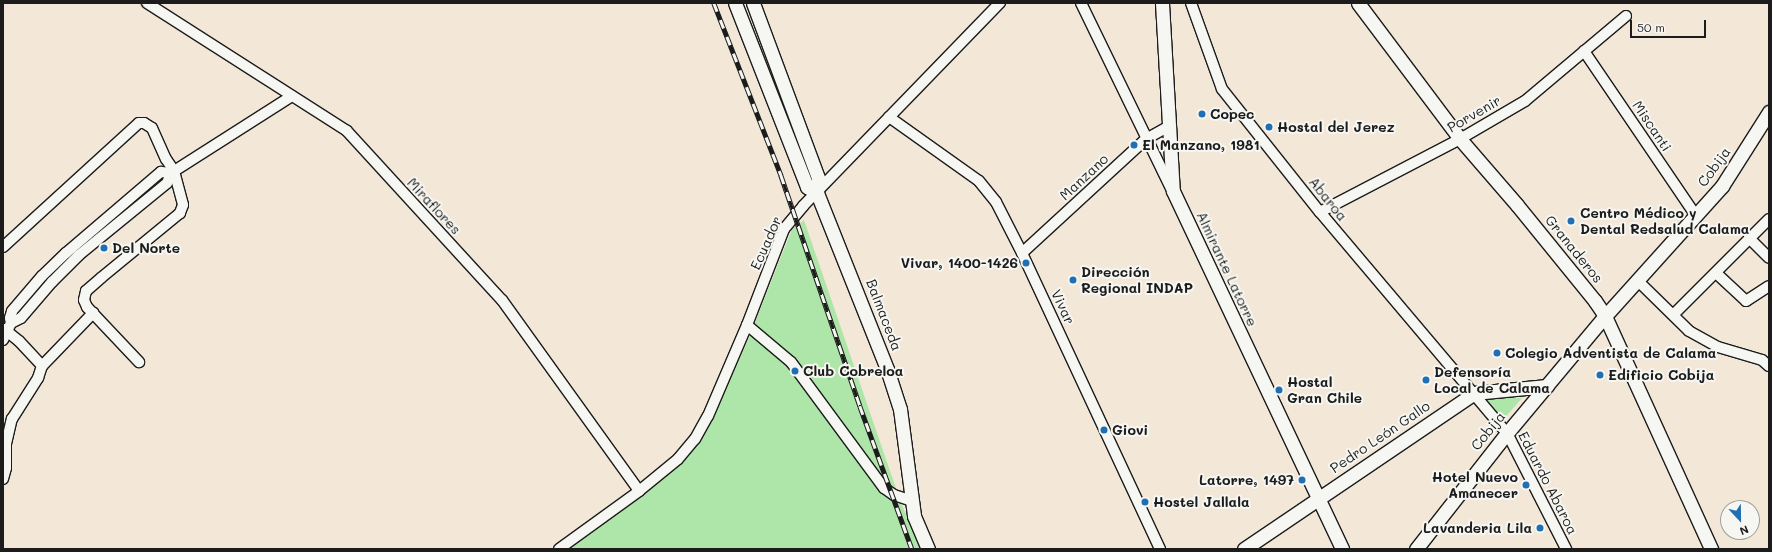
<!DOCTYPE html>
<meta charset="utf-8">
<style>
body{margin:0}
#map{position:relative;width:1772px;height:552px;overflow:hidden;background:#f3e7d8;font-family:Mali,sans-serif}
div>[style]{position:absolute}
.green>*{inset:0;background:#aee5a9}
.roads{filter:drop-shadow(1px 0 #1c1c1c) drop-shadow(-1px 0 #1c1c1c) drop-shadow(0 1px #1c1c1c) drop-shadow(0 -1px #1c1c1c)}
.minor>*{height:10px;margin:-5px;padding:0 5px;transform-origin:5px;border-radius:5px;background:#f6f6f2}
.major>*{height:13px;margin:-6.5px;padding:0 6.5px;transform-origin:6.5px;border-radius:6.5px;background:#f6f6f2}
.rail>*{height:4.5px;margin-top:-2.25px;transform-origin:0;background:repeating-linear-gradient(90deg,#f6f6f2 0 9px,#1c1c1c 0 18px);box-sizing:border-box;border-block:1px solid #1c1c1c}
.dots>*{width:11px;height:11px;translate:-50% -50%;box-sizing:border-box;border:2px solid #f6f6f2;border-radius:50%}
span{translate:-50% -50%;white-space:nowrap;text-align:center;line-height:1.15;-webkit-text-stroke:4px #f6f6f2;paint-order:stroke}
.poi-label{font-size:14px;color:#1c1c1c;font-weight:700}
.left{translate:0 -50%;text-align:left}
.right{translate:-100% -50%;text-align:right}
.street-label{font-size:14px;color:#1c1c1c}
.frame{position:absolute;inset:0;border:4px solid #1c1c1c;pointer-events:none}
.north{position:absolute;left:1720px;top:500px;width:40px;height:40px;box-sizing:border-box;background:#f6f6f2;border:1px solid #9f9f9c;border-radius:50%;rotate:158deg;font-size:11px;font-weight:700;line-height:16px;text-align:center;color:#1c1c1c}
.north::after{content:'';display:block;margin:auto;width:14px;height:18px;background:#1f6fb2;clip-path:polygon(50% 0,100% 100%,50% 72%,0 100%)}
.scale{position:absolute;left:1630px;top:20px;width:76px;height:18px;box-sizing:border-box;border:2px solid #1c1c1c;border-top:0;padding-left:5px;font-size:12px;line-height:14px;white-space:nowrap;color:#1c1c1c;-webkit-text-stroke:3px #f6f6f2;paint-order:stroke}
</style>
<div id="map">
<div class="green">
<div style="clip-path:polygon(804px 220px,901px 503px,921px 549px,564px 549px,684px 459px,718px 403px,748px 340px,792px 229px)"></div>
<div style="clip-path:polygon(1486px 398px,1522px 398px,1502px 421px)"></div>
</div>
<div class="roads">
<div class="minor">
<div style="left:147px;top:3px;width:237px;rotate:32.6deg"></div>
<div style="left:347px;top:131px;width:229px;rotate:47.5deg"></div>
<div style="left:502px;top:300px;width:235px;rotate:54.3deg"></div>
<div style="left:1081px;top:3px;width:206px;rotate:64.1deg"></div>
<div style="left:1191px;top:3px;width:91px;rotate:70.2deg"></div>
<div style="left:1222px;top:89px;width:157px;rotate:51.5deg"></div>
<div style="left:1320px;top:212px;width:289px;rotate:49.8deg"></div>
<div style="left:1507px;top:433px;width:130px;rotate:63deg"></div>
<div style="left:1584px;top:51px;width:199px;rotate:55.8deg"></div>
<div style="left:889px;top:117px;width:110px;rotate:35.4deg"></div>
<div style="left:979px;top:181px;width:27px;rotate:51deg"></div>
<div style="left:996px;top:202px;width:57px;rotate:63deg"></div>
<div style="left:1022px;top:253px;width:327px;rotate:65deg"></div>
<div style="left:1320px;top:212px;width:158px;rotate:-27.5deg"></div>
<div style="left:1460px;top:139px;width:75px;rotate:-30.3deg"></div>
<div style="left:1525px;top:101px;width:132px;rotate:-40.1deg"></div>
<div style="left:1749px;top:238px;width:28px;rotate:45deg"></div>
<div style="left:3px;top:247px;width:184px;rotate:-42.4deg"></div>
<div style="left:139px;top:123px;width:5px"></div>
<div style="left:144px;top:123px;width:9px;rotate:32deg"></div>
<div style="left:152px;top:128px;width:34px;rotate:66deg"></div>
<div style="left:166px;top:159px;width:14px;rotate:56deg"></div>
<div style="left:174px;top:171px;width:35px;rotate:75deg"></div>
<div style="left:183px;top:205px;width:9px;rotate:111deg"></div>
<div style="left:180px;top:213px;width:102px;rotate:140.6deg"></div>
<div style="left:101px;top:278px;width:20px;rotate:139deg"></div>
<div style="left:86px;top:291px;width:9px;rotate:103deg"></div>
<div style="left:84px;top:300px;width:8px;rotate:67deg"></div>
<div style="left:87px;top:307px;width:76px;rotate:46.6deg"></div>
<div style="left:1022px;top:253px;width:168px;rotate:-42.6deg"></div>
<div style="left:1146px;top:139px;width:26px;rotate:-29deg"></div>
<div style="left:1716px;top:273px;width:41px;rotate:43deg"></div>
<div style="left:1746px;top:301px;width:27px;rotate:-33deg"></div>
<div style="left:1638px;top:281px;width:71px;rotate:44.4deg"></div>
<div style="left:1689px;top:331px;width:33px;rotate:29deg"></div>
<div style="left:1718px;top:347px;width:46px;rotate:16.5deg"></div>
<div style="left:1762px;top:360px;width:9px;rotate:41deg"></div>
<div style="left:1674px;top:314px;width:134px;rotate:-45deg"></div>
<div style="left:11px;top:323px;width:11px;rotate:-27deg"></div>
<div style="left:21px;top:318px;width:48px;rotate:-49.3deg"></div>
<div style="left:52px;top:282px;width:38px;rotate:-45deg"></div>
<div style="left:79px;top:255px;width:114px;rotate:-39.3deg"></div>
<div style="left:167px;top:183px;width:11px;rotate:-68deg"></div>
<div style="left:171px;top:173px;width:143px;rotate:-32.5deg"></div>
<div style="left:747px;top:325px;width:57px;rotate:40.1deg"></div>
<div style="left:791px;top:362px;width:157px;rotate:53.6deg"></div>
<div style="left:884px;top:488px;width:12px;rotate:35deg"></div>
<div style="left:894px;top:495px;width:19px;rotate:18deg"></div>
<div style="left:4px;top:329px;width:19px;rotate:39deg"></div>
<div style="left:19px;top:341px;width:34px;rotate:47deg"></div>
<div style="left:3px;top:340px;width:19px;rotate:-65deg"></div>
<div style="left:11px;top:323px;width:5px;rotate:-101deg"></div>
<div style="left:10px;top:318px;width:7px;rotate:-74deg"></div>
<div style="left:12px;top:311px;width:46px;rotate:-49.4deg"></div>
<div style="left:42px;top:276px;width:33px;rotate:-44deg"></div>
<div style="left:66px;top:253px;width:125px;rotate:-40.5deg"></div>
<div style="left:161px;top:172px;width:10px;rotate:6deg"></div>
<div style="left:3px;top:479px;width:11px;rotate:-75deg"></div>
<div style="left:6px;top:468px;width:24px;rotate:-90deg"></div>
<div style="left:6px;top:444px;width:26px;rotate:-77deg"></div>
<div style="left:12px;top:419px;width:49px;rotate:-57.6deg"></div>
<div style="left:38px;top:378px;width:13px;rotate:-72deg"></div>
<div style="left:42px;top:366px;width:74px;rotate:-46.1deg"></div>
<div style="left:559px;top:549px;width:99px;rotate:-35.9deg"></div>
<div style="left:639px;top:491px;width:50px;rotate:-39.4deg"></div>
<div style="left:678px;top:459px;width:26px;rotate:-50deg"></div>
<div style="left:695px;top:439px;width:26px;rotate:-61deg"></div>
<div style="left:708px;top:416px;width:99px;rotate:-66.8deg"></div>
<div style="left:747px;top:325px;width:103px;rotate:-68.9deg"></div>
<div style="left:784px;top:229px;width:30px;rotate:-50deg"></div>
<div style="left:803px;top:206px;width:283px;rotate:-45.9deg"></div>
</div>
<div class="major">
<div style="left:735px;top:3px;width:198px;rotate:68.6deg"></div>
<div style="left:807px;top:187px;width:12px;rotate:31deg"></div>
<div style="left:753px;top:3px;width:187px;rotate:69.6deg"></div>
<div style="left:818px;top:178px;width:15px;rotate:94deg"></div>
<div style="left:817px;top:193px;width:189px;rotate:68.3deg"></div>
<div style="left:887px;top:369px;width:42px;rotate:72deg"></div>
<div style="left:900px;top:409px;width:108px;rotate:82.5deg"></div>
<div style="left:914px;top:516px;width:36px;rotate:67deg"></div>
<div style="left:1162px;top:3px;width:188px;rotate:86.7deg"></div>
<div style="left:1173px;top:191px;width:396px;rotate:64.7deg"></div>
<div style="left:1358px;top:3px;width:170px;rotate:53.1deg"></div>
<div style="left:1460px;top:139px;width:87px;rotate:49.2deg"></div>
<div style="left:1517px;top:205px;width:124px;rotate:50.9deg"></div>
<div style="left:1595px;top:301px;width:18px;rotate:56deg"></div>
<div style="left:1605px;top:316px;width:256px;rotate:65.5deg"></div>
<div style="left:1244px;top:549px;width:278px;rotate:-34.1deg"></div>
<div style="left:1474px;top:393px;width:73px;rotate:-5.5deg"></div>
<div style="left:1416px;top:549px;width:147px;rotate:-51.9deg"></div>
<div style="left:1507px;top:433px;width:153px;rotate:-50.1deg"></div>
<div style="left:1605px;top:316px;width:175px;rotate:-48deg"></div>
<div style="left:1722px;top:186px;width:88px;rotate:-57.6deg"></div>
</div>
</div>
<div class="rail">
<div style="left:714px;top:3px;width:185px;rotate:68.7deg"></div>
<div style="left:781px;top:175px;width:244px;rotate:71.1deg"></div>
<div style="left:860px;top:406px;width:152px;rotate:70deg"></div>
</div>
<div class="dots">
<div style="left:1202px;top:114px;background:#1f6fb2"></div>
<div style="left:1269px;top:127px;background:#1f6fb2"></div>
<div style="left:1134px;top:145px;background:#1f6fb2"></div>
<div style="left:1571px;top:221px;background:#1f6fb2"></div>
<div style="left:104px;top:248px;background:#1f6fb2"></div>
<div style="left:1026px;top:263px;background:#1f6fb2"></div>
<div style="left:1073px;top:280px;background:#1f6fb2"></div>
<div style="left:1497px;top:353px;background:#1f6fb2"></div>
<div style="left:795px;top:371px;background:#1f6fb2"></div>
<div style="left:1600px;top:375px;background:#1f6fb2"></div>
<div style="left:1426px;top:380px;background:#1f6fb2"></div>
<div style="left:1279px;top:390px;background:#1f6fb2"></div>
<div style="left:1104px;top:430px;background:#1f6fb2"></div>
<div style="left:1302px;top:480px;background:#1f6fb2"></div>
<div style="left:1526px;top:485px;background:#1f6fb2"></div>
<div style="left:1145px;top:502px;background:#1f6fb2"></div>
<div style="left:1540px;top:528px;background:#1f6fb2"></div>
</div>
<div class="poi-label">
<span class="left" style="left:1210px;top:114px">Copec</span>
<span class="left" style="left:1277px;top:127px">Hostal del Jerez</span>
<span class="left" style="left:1142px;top:145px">El Manzano, 1981</span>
<span class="left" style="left:1580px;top:221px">Centro Médico y<br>Dental Redsalud Calama</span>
<span class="left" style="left:112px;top:248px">Del Norte</span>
<span class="right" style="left:1018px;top:263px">Vivar, 1400-1426</span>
<span class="left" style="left:1081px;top:280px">Dirección<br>Regional INDAP</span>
<span class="left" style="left:1505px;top:353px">Colegio Adventista de Calama</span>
<span class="left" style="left:803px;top:371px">Club Cobreloa</span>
<span class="left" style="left:1434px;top:380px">Defensoría<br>Local de Calama</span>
<span class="left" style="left:1608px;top:375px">Edificio Cobija</span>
<span class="left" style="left:1287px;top:390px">Hostal<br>Gran Chile</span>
<span class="left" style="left:1112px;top:430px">Giovi</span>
<span class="right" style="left:1518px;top:485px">Hotel Nuevo<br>Amanecer</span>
<span class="right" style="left:1294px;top:480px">Latorre, 1497</span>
<span class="left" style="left:1153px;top:502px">Hostel Jallala</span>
<span class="right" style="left:1532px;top:528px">Lavanderia Lila</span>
</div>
<div class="street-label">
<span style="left:1474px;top:114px;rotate:-30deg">Porvenir</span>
<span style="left:1652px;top:126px;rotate:56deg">Miscanti</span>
<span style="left:1714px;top:167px;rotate:-54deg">Cobija</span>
<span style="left:1084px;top:177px;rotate:-43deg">Manzano</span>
<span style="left:1328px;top:199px;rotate:51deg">Abaroa</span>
<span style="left:434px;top:206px;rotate:47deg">Miraflores</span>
<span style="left:766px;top:243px;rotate:-66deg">Ecuador</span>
<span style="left:1574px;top:249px;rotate:51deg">Granaderos</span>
<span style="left:1227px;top:269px;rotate:65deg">Almirante Latorre</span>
<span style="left:1063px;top:307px;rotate:65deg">Vivar</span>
<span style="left:884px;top:315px;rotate:69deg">Balmaceda</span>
<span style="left:1488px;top:431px;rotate:-51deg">Cobija</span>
<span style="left:1380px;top:437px;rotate:-34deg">Pedro León Gallo</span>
<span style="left:1548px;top:483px;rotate:63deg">Eduardo Abaroa</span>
</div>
<div class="frame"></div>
<div class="north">N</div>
<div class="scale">50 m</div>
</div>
